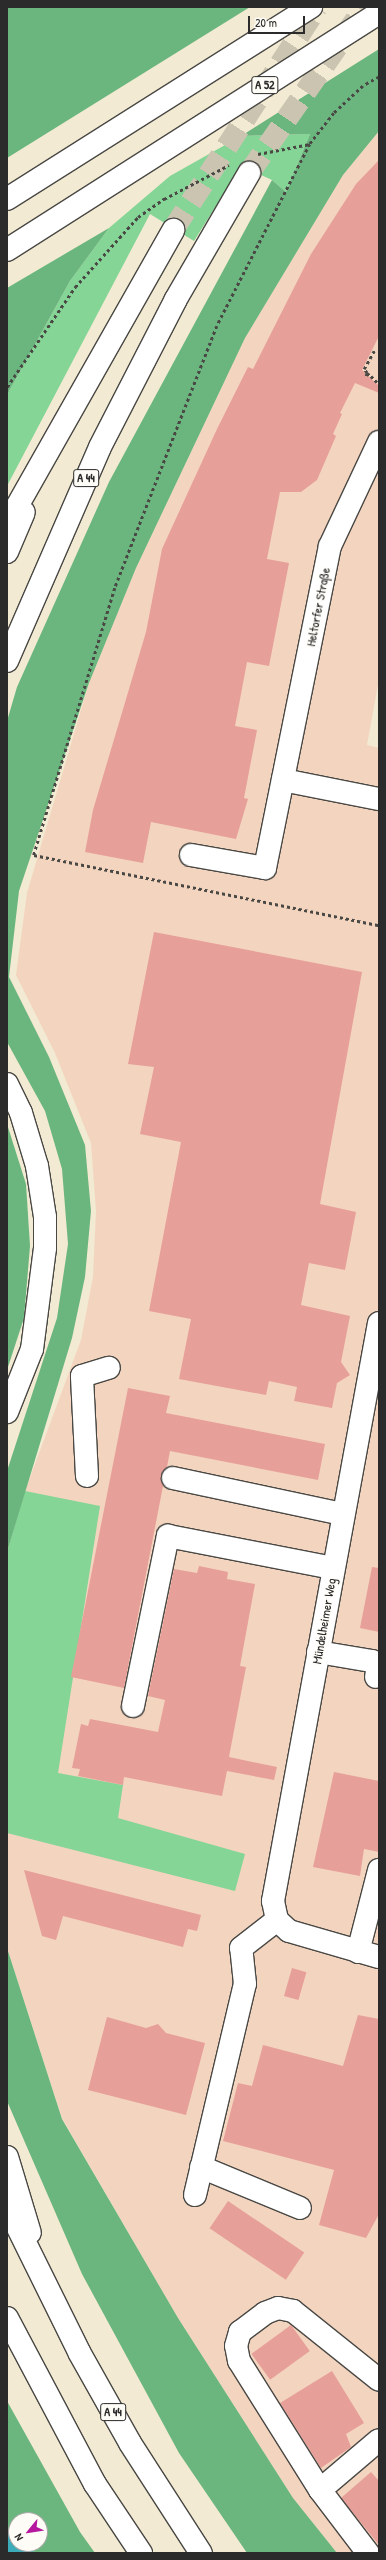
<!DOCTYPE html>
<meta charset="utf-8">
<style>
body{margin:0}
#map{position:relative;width:386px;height:2560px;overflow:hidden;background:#f2ead2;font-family:"Patrick Hand",sans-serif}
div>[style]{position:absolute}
.built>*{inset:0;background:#f3d4bf}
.green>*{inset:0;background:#84d596}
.forest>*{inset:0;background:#6bb67f}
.water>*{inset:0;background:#3dacba}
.building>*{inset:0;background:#e79f99;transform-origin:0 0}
.highway-tunnel>*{height:22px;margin-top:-11px;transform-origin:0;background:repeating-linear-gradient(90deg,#cac4b1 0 22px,transparent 0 33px)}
.path>*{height:2.5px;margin-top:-1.25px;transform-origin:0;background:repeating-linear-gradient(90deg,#494844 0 3px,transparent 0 6px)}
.roads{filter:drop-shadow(1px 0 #494844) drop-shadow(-1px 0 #494844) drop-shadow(0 1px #494844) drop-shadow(0 -1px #494844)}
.minor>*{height:22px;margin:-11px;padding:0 11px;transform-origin:11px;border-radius:11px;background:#fff}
.highway>*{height:22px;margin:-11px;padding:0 11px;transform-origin:11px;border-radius:11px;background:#fff}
span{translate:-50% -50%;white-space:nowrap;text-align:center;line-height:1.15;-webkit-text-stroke:3px #fdfcf7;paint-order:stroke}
.shield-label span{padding:1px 3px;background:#fdfcf7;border:1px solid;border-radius:3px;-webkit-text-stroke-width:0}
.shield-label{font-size:12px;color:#2b2b2b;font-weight:700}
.street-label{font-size:13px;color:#2b2b2b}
.frame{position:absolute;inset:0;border:8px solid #2b2b2b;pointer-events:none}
.north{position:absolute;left:8px;top:2512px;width:40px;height:40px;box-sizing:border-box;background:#fdfcf7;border:1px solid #a9a8a5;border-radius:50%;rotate:240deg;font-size:11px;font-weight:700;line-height:16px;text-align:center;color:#2b2b2b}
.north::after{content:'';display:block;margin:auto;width:14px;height:18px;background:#b5179e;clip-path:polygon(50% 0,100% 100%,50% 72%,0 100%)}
.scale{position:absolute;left:248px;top:16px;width:57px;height:18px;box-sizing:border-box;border:2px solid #2b2b2b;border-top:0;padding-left:5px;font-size:12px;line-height:14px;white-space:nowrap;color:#2b2b2b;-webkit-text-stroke:3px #fdfcf7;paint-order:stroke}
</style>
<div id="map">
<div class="built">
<div style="clip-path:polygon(379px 131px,379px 679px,367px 745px,379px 748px,379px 2553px,337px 2553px,293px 2498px,178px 2318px,62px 2118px,7px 1948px,7px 1552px,25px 1491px,81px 1340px,93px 1277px,96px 1211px,91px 1143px,55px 1053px,16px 975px,27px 893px,89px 683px,136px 568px,245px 338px,343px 175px)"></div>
</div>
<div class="green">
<div style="clip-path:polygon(310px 134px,286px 192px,272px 180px,241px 166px,194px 241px,150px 214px,7px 486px,7px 395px,70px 281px,109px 228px,170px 176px,241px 136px)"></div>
<div style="clip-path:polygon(25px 1491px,100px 1506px,58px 1773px,123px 1785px,118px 1818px,245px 1854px,235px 1891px,7px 1833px,7px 1552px)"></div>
</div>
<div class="forest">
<div style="clip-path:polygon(7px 7px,250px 7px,7px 158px)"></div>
<div style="clip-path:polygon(379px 49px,379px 131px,343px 175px,245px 338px,136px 568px,89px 683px,19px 891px,9px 977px,49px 1057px,85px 1145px,91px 1211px,85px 1277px,72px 1338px,7px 1552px,7px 1471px,57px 1318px,68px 1244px,62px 1169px,45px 1111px,7px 1042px,7px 721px,17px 687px,109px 482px,272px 180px,286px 192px,310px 134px,241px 136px)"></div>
<div style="clip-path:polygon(109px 228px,70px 281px,7px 395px,7px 288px)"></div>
<div style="clip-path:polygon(7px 1124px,26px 1184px,30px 1246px,24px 1318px,7px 1370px)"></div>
<div style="clip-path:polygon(7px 1948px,62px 2119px,178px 2318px,293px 2498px,337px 2553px,247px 2553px,179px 2453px,82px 2274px,7px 2101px)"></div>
<div style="clip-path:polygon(7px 2401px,80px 2532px,95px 2553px,35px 2553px,24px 2544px,40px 2544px,40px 2520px,16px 2520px,16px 2537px,7px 2530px)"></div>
</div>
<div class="water">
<div style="clip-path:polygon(7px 2530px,16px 2537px,16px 2544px,24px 2544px,35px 2553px,7px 2553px)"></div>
</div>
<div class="building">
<div style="clip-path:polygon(379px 160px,379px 336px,362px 370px,379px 386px,379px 393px,355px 383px,340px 413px,342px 414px,333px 434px,336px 436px,317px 480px,301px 492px,280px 492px,267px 559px,289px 563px,269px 666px,247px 662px,235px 726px,257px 730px,244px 798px,248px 799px,236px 839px,151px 822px,143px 863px,85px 852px,93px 810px,146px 632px,162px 549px,217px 429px,248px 367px,253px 369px,311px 254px,356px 184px)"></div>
<div style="clip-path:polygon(154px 932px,362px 972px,320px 1204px,356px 1212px,345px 1270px,309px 1263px,301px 1305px,350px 1316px,341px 1362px,350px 1375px,337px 1383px,332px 1408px,294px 1401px,297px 1387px,269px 1381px,266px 1395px,179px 1379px,191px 1319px,149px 1311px,181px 1142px,140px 1134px,154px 1067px,128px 1064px)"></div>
<div style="clip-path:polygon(128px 1388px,170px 1396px,166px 1413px,325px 1444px,318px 1480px,170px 1451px,167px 1467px,161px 1476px,163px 1486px,124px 1688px,71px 1677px)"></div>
<div style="clip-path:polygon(199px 1566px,228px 1572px,227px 1579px,255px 1584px,240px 1666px,246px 1667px,229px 1757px,277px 1767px,274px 1780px,227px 1771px,222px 1796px,124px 1777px,123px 1785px,78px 1776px,80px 1769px,72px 1768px,81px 1724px,88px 1726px,90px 1719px,158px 1732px,165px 1700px,148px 1696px,174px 1569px,197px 1573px)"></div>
<div style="clip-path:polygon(372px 1567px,379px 1568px,379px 1632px,360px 1628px)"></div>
<div style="clip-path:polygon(334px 1772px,379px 1781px,379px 1852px,364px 1849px,360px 1876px,313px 1867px)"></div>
<div style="clip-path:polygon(24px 1870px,201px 1915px,197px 1931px,188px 1929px,183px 1947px,63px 1916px,56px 1940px,42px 1936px)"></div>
<div style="left:292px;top:1968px;width:15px;height:29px;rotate:16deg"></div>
<div style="clip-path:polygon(358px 2015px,379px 2019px,379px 2214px,366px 2238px,319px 2225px,334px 2170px,223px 2141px,238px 2083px,252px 2086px,263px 2045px,343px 2066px)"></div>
<div style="clip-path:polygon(107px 2017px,146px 2028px,158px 2024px,166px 2033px,205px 2043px,186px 2115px,88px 2090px)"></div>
<div style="left:228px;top:2201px;width:92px;height:33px;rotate:34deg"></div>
<div style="left:291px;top:2325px;width:32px;height:49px;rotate:54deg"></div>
<div style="clip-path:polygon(332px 2371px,364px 2423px,346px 2434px,351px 2447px,321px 2468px,280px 2403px)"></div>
<div style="clip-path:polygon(371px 2472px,379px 2481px,379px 2545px,341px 2498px)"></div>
</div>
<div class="highway-tunnel">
<div style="left:249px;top:173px;width:203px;rotate:-55.1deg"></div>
<div style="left:173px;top:230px;width:265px;rotate:-57.1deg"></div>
</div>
<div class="path">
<div style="left:379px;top:77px;width:18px;rotate:151deg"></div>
<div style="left:363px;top:86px;width:40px;rotate:137deg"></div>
<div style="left:334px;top:113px;width:39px;rotate:128deg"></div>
<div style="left:310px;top:144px;width:204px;rotate:117.1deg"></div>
<div style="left:217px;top:326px;width:281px;rotate:111.3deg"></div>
<div style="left:115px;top:588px;width:279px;rotate:106.9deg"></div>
<div style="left:34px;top:855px;width:352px;rotate:11.5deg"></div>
<div style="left:258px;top:154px;width:53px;rotate:-10.9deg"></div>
<div style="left:367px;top:373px;width:5px;rotate:-127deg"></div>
<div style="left:364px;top:369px;width:21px;rotate:-61deg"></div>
<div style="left:366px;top:376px;width:3px;rotate:-72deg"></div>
<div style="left:367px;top:373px;width:5px;rotate:37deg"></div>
<div style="left:371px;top:376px;width:11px;rotate:45deg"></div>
<div style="left:7px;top:387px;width:121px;rotate:-55.8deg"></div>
<div style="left:75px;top:287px;width:94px;rotate:-48deg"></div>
<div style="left:138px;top:217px;width:32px;rotate:-35deg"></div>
<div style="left:164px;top:199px;width:73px;rotate:-27.6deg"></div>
</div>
<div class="roads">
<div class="minor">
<div style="left:283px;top:780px;width:98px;rotate:11.2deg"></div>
<div style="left:191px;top:855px;width:75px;rotate:10deg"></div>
<div style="left:265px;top:868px;width:328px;rotate:-78.6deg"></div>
<div style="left:330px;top:546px;width:115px;rotate:-64.8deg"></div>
<div style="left:379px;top:1323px;width:588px;rotate:100.39deg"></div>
<div style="left:273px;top:1901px;width:19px;rotate:78deg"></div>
<div style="left:277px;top:1920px;width:16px;rotate:43deg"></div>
<div style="left:289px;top:1931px;width:94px;rotate:16.1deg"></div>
<div style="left:87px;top:1476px;width:100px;rotate:-92.9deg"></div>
<div style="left:82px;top:1376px;width:28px;rotate:-17deg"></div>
<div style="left:173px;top:1478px;width:174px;rotate:12deg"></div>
<div style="left:318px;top:1652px;width:55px;rotate:9.5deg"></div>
<div style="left:372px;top:1661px;width:8px;rotate:40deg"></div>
<div style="left:378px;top:1666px;width:11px;rotate:100deg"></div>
<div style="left:133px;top:1706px;width:174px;rotate:-78.4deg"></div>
<div style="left:168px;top:1536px;width:168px;rotate:11deg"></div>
<div style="left:358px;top:1952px;width:85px;rotate:-75.6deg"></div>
<div style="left:201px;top:2167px;width:107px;rotate:22.5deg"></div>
<div style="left:195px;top:2195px;width:217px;rotate:-76.7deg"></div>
<div style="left:245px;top:1984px;width:36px;rotate:-96deg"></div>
<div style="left:241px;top:1948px;width:46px;rotate:-37.9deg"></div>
<div style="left:320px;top:2490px;width:77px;rotate:-40.3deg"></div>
<div style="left:368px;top:2553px;width:79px;rotate:-127.3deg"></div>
<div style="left:320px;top:2490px;width:152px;rotate:-122.1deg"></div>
<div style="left:239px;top:2361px;width:15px;rotate:-101deg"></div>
<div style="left:236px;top:2346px;width:15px;rotate:-74deg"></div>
<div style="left:240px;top:2332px;width:31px;rotate:-37deg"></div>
<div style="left:265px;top:2313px;width:14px;rotate:-21deg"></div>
<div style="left:278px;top:2308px;width:15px;rotate:11deg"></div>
<div style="left:293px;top:2311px;width:110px;rotate:38.7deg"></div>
</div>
<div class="highway">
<div style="left:7px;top:199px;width:360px;rotate:-32.3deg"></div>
<div style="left:7px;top:250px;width:441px;rotate:-32.5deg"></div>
<div style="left:7px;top:524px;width:338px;rotate:-60.5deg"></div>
<div style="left:7px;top:552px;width:43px;rotate:-67deg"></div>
<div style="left:7px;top:661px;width:233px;rotate:-66.5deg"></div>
<div style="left:100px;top:447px;width:166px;rotate:-62.8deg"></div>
<div style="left:176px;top:299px;width:146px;rotate:-59.9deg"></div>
<div style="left:7px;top:1084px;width:32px;rotate:64deg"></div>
<div style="left:21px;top:1113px;width:55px;rotate:73.2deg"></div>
<div style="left:37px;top:1166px;width:52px;rotate:81.1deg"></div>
<div style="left:45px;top:1217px;width:31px;rotate:90deg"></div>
<div style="left:45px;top:1248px;width:102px;rotate:97.3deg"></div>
<div style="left:32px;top:1349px;width:68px;rotate:111.6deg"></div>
<div style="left:7px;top:2157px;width:79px;rotate:73.2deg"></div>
<div style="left:7px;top:2206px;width:163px;rotate:63.7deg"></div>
<div style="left:79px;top:2352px;width:104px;rotate:60.7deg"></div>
<div style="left:130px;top:2443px;width:131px;rotate:57.2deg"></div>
<div style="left:7px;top:2318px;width:188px;rotate:62.1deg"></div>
<div style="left:95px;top:2484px;width:83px;rotate:56.3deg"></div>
</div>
</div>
<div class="shield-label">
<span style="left:265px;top:85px">A 52</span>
<span style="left:86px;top:478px">A 44</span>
<span style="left:113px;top:2412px">A 44</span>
</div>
<div class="street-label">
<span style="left:318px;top:607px;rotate:-79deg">Heltorfer Straße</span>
<span style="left:324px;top:1621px;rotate:-80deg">Mündelheimer Weg</span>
</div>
<div class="frame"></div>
<div class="north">N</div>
<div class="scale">20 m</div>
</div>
